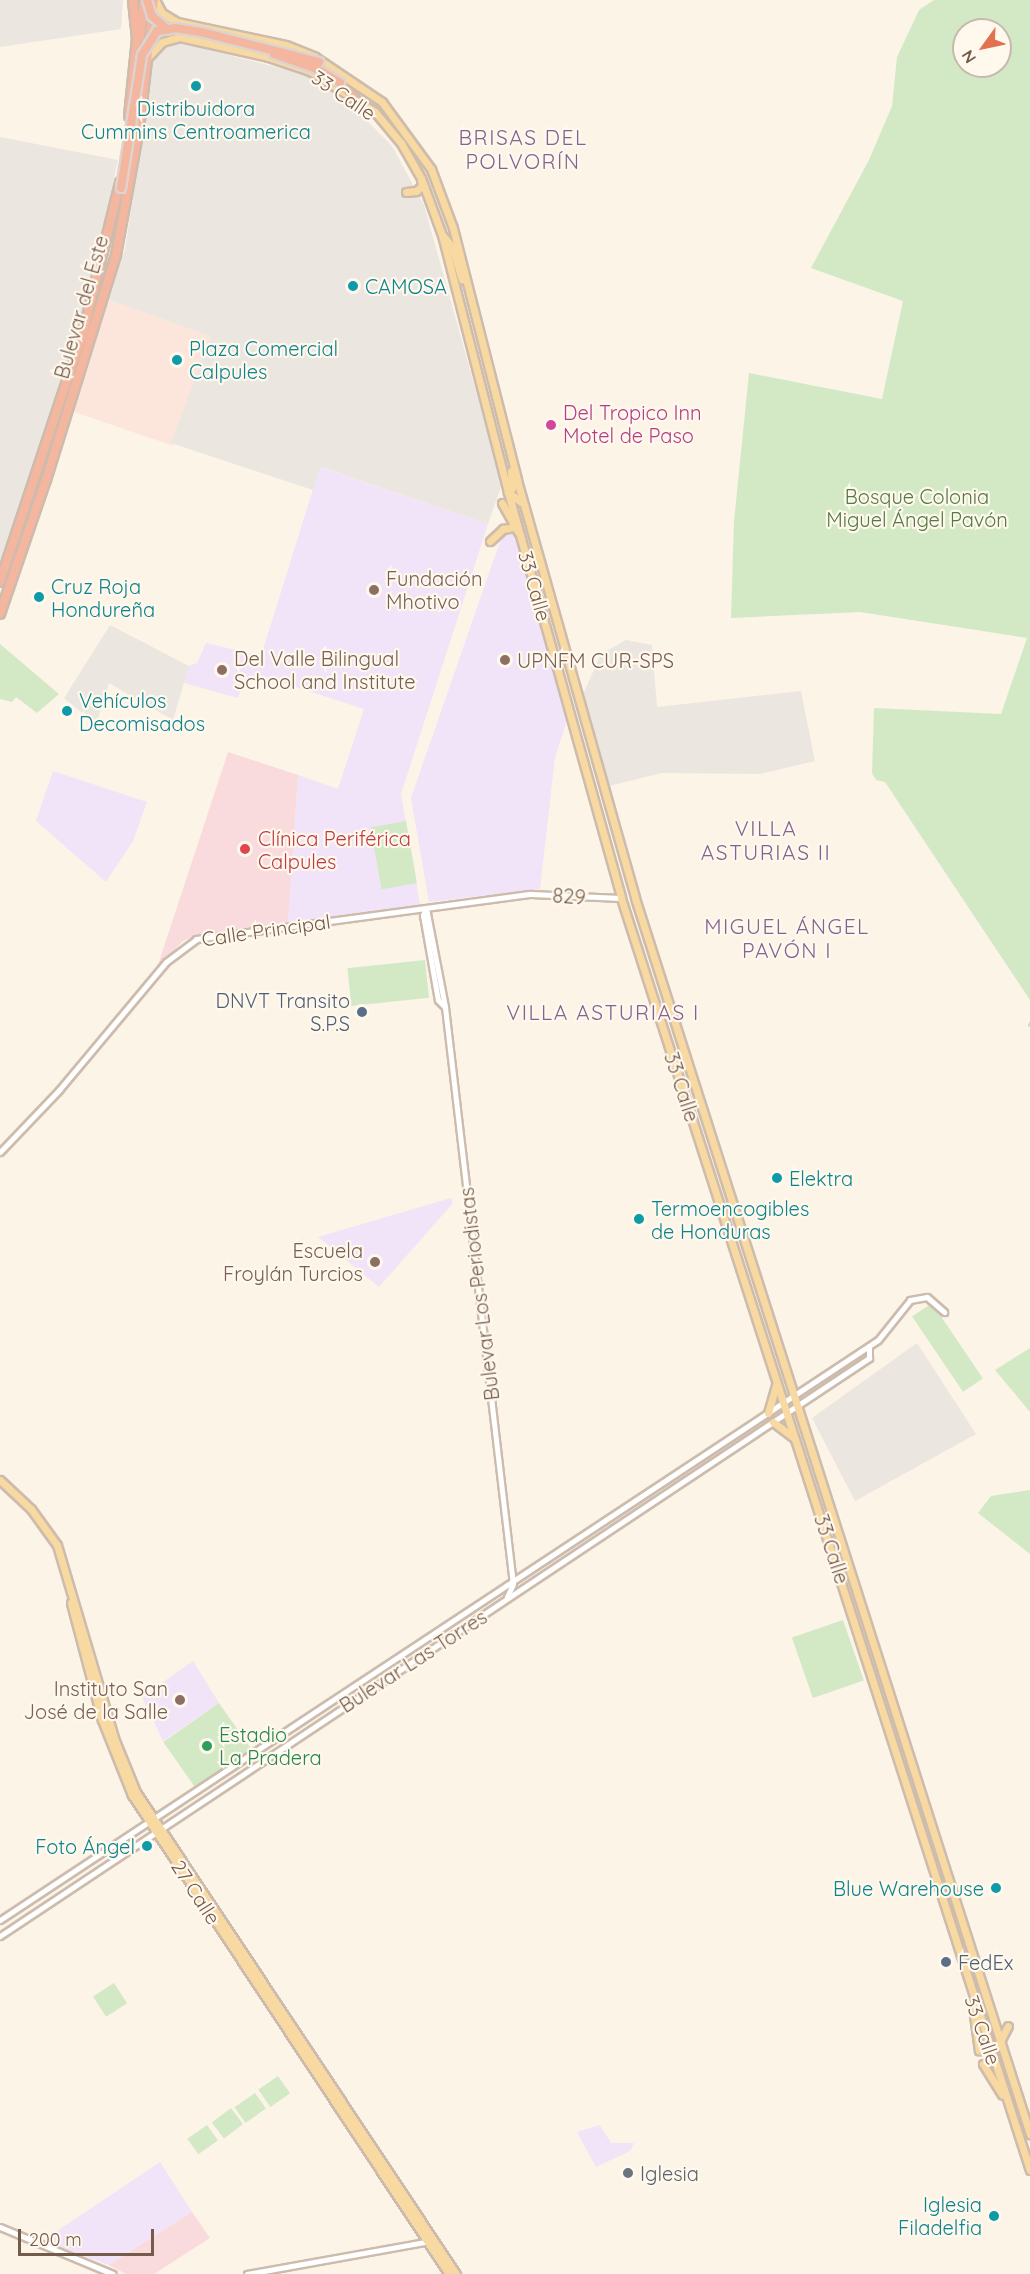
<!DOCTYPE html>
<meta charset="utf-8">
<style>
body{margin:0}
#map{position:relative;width:1030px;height:2274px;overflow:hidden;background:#fcf4e7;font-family:Quicksand,sans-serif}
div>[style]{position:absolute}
.commercial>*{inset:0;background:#fce5db;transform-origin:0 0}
.industrial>*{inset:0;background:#ece6e0}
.education>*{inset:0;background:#f1e3f8}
.medical>*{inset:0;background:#f9dadd}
.green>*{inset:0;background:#d3e9c5;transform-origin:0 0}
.stream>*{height:1.5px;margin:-0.75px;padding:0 0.75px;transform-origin:0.75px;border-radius:0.75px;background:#bbdfe5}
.roads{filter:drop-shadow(2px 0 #cdbcad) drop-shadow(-2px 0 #cdbcad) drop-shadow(0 2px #cdbcad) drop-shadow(0 -2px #cdbcad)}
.minor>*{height:5px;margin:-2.5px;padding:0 2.5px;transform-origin:2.5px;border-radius:2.5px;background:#fff}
.major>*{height:7px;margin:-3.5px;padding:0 3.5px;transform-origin:3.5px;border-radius:3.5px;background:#f8d9a1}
.highway>*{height:8px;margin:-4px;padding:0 4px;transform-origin:4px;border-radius:4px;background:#f4b69f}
.bridges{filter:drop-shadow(2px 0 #dbd4d0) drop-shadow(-2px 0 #dbd4d0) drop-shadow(0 2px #dbd4d0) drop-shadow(0 -2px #dbd4d0)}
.highway-bridge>*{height:8px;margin:-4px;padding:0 4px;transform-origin:4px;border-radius:4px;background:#f4b69f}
.dots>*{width:16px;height:16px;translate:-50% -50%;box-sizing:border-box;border:3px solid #fff8ed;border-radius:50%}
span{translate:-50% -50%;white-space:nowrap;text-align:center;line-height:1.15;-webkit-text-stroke:4.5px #fff8ed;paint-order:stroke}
.street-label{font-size:20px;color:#755b4c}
.culture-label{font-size:20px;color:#0d838f}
.left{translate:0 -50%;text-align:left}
.right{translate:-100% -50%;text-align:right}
.hotel-label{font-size:20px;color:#b23c85}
.park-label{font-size:20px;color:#547a43}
.education-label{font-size:20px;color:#785e54}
.health-label{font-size:20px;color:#be3a42}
.service-label{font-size:20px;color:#4e5e75}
.leisure-label{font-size:20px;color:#27864d}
.worship-label{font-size:20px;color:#5b616d}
.neighbourhood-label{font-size:21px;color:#826391;letter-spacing:1.5px}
.north{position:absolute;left:952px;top:18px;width:60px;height:60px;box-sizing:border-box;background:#fff8ed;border:2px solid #c8b9ad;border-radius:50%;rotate:237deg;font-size:16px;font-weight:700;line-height:24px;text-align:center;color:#755b4c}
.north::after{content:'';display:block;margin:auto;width:21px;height:27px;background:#e2724f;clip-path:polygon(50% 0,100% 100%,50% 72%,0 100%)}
.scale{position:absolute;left:18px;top:2229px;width:136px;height:27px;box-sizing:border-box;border:3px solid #755b4c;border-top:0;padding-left:8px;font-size:18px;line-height:21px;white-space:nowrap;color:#755b4c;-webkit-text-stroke:4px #fff8ed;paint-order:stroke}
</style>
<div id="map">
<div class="commercial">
<div style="left:109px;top:300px;width:108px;height:117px;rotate:19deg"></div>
</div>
<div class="industrial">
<div style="clip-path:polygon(0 0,123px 0,121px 29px,0 47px)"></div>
<div style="clip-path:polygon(174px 41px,303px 74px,339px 92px,392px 146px,424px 205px,502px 484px,488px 524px,321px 467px,313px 490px,171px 443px,211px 336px,109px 300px,125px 249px,153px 62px,164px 45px)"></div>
<div style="clip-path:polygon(0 137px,118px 160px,83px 319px,0 561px)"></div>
<div style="clip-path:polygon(110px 625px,189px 666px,173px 720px,109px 683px,96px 725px,64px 698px)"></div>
<div style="clip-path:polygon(626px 640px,652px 645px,657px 707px,801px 691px,815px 761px,760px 774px,662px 773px,609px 786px,580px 701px,601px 654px)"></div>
<div style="clip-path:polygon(917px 1343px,976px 1434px,855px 1501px,812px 1418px)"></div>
</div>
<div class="education">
<div style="clip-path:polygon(320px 467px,488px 524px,401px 794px,420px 905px,288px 922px,298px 775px,338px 789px,364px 709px,256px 674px,252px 682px,244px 680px,238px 698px,184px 683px,189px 666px,197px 663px,206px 643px,261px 656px)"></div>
<div style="clip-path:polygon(503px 533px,514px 533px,517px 539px,568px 718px,555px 757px,540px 889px,429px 902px,411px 798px)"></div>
<div style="clip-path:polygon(53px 771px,147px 802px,133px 841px,106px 882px,36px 821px)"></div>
<div style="clip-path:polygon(451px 1198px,453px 1203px,379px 1287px,318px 1237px)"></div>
<div style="clip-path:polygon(193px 1661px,219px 1703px,163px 1741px,142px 1697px)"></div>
<div style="clip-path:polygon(600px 2125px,611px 2143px,634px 2143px,630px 2151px,596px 2167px,577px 2132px)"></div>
<div style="clip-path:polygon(160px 2162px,192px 2212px,109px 2265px,42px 2241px)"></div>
</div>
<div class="medical">
<div style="clip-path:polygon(228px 752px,298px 775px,288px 922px,194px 936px,183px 941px,157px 968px)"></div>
<div style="clip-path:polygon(192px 2212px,210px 2238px,154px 2274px,126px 2274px,109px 2265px)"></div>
</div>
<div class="green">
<div style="clip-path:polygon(evenodd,934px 0,1030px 0,1030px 1000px,885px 782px,876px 780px,872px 773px,874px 708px,1001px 714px,1027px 638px,860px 612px,731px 618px,734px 521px,749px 373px,882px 399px,903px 301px,811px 268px,869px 160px,892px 106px,897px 57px,919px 10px,934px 0,964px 30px,1000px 30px,1000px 66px,964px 66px,964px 30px)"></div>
<div style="clip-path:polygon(0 644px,59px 694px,37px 713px,16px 697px,12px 702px,0 699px)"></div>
<div style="left:406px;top:821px;width:63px;height:36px;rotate:80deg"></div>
<div style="left:425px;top:960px;width:38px;height:78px;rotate:84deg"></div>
<div style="left:932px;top:1303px;width:91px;height:24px;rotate:56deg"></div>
<div style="clip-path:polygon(1030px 1348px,1030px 1412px,995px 1370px)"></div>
<div style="clip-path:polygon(1030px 1490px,1030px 1554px,978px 1513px,991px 1496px)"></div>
<div style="left:843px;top:1620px;width:64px;height:54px;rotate:71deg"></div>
<div style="left:219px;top:1703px;width:57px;height:68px;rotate:55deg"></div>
<div style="left:114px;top:1983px;width:24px;height:25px;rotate:57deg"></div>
<div style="left:278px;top:2076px;width:21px;height:24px;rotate:55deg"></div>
<div style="left:255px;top:2093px;width:19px;height:25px;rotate:55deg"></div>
<div style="left:231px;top:2108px;width:20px;height:24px;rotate:53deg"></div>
<div style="left:207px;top:2125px;width:19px;height:24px;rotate:55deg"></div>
</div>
<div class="stream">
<div style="left:1029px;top:1026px;width:3px;rotate:-72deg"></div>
</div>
<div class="roads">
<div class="minor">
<div style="left:426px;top:908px;width:101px;rotate:79.1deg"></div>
<div style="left:445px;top:1007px;width:581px;rotate:83.28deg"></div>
<div style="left:513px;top:1584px;width:14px;rotate:115deg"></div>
<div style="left:426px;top:908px;width:8px;rotate:113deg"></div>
<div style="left:423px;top:915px;width:86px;rotate:80deg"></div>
<div style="left:438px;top:1000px;width:8px;rotate:45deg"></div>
<div style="left:0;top:1152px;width:86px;rotate:-46.4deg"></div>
<div style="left:59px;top:1090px;width:167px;rotate:-50.1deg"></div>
<div style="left:166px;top:962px;width:38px;rotate:-37deg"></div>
<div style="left:196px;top:939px;width:338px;rotate:-7.7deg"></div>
<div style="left:531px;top:894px;width:90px;rotate:2.5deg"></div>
<div style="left:0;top:1920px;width:1052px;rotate:-33.45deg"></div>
<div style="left:878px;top:1340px;width:51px;rotate:-51.3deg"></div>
<div style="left:910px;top:1300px;width:17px;rotate:-10deg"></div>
<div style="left:927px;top:1297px;width:23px;rotate:41deg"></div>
<div style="left:0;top:1936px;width:1044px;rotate:-33.63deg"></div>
<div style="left:869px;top:1358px;width:12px;rotate:-90deg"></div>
<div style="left:0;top:2227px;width:122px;rotate:22.6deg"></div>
<div style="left:247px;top:2274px;width:187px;rotate:-10.2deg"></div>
</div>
<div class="major">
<div style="left:155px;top:0;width:15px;rotate:62deg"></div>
<div style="left:162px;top:13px;width:17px;rotate:31deg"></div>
<div style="left:177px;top:22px;width:111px;rotate:11.9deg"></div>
<div style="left:286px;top:45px;width:31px;rotate:22deg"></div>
<div style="left:315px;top:57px;width:81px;rotate:33.9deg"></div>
<div style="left:382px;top:102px;width:83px;rotate:53.8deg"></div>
<div style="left:431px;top:169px;width:63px;rotate:69.6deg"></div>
<div style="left:453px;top:228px;width:260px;rotate:75.7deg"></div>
<div style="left:517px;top:480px;width:434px;rotate:74.2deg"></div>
<div style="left:635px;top:898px;width:1298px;rotate:72.28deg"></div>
<div style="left:149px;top:56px;width:19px;rotate:-47deg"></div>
<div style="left:162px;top:42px;width:19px;rotate:-16deg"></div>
<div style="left:180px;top:37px;width:90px;rotate:12.8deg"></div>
<div style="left:268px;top:57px;width:44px;rotate:18.4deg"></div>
<div style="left:310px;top:71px;width:77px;rotate:32.2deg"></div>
<div style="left:375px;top:112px;width:40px;rotate:50deg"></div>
<div style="left:401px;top:143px;width:40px;rotate:60.3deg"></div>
<div style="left:421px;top:178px;width:61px;rotate:69.8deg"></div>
<div style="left:442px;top:235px;width:265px;rotate:75.6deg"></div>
<div style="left:508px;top:492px;width:421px;rotate:74.4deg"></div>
<div style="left:621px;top:898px;width:1336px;rotate:72.18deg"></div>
<div style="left:406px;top:192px;width:10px;rotate:-6deg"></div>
<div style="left:416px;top:191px;width:8px;rotate:-40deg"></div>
<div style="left:422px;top:186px;width:6px;rotate:-99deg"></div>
<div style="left:444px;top:237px;width:13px;rotate:51deg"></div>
<div style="left:452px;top:247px;width:34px;rotate:73deg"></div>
<div style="left:511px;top:471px;width:17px;rotate:87deg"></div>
<div style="left:512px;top:488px;width:6px;rotate:135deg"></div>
<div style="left:508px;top:492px;width:16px;rotate:38deg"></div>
<div style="left:502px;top:503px;width:33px;rotate:61deg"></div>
<div style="left:490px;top:541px;width:18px;rotate:-43deg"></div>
<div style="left:503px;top:529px;width:11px;rotate:-10deg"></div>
<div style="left:768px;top:1413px;width:29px;rotate:-74deg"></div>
<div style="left:773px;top:1422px;width:26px;rotate:37deg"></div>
<div style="left:0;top:1480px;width:42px;rotate:43.1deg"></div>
<div style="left:31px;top:1509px;width:44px;rotate:54.2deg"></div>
<div style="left:57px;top:1545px;width:201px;rotate:73.5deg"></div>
<div style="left:114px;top:1738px;width:58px;rotate:67.8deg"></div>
<div style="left:136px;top:1792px;width:579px;rotate:56.42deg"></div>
<div style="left:71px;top:1603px;width:121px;rotate:75.2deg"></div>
<div style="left:102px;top:1720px;width:81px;rotate:68.2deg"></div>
<div style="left:132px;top:1795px;width:574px;rotate:56.5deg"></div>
<div style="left:973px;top:2008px;width:43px;rotate:82.1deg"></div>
<div style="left:999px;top:2043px;width:19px;rotate:-62deg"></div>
<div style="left:983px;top:2064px;width:36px;rotate:58deg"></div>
</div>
<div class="highway">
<div style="left:140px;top:38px;width:38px;rotate:-84deg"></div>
<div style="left:340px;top:83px;width:21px;rotate:47deg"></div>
<div style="left:129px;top:116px;width:77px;rotate:-84.1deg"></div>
<div style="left:137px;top:39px;width:39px;rotate:-96deg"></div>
<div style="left:0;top:582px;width:267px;rotate:-71.6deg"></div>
<div style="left:84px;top:329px;width:151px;rotate:-76.2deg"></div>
<div style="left:0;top:614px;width:142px;rotate:-71.1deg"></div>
<div style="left:46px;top:480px;width:236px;rotate:-72.7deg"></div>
<div style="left:116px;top:255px;width:128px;rotate:-79.7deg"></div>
<div style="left:139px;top:129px;width:130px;rotate:-83.4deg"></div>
</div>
</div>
<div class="bridges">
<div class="highway-bridge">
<div style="left:147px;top:0;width:17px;rotate:73deg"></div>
<div style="left:152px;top:16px;width:21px;rotate:41deg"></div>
<div style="left:274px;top:54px;width:46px;rotate:19.2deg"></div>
<div style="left:317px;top:69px;width:27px;rotate:31deg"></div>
<div style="left:121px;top:188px;width:135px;rotate:-81deg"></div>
<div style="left:142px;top:55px;width:28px;rotate:-58deg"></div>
<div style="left:157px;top:31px;width:18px;rotate:-9deg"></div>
<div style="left:175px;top:28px;width:26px;rotate:9deg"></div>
<div style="left:201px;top:32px;width:122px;rotate:14.3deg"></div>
</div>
</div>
<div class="dots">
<div style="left:196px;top:86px;background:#0f9aa8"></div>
<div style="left:353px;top:286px;background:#0f9aa8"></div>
<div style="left:177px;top:360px;background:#0f9aa8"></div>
<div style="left:551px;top:425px;background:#d1479c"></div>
<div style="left:374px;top:590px;background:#8d6e63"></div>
<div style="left:39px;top:597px;background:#0f9aa8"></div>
<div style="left:505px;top:660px;background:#8d6e63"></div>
<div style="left:222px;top:670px;background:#8d6e63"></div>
<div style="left:67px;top:711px;background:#0f9aa8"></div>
<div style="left:245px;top:849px;background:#e0444e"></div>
<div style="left:362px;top:1012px;background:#5c6f8a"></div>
<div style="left:777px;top:1178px;background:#0f9aa8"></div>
<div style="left:639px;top:1219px;background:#0f9aa8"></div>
<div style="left:375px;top:1262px;background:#8d6e63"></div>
<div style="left:180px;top:1700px;background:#8d6e63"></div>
<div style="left:207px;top:1746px;background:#2e9e5b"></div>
<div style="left:147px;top:1846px;background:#0f9aa8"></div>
<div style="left:996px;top:1888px;background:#0f9aa8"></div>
<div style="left:946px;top:1962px;background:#5c6f8a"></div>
<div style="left:628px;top:2173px;background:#6b7280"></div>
<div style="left:994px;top:2216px;background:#0f9aa8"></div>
</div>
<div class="street-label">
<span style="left:344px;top:95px;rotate:34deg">33 Calle</span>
<span style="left:81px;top:307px;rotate:-74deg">Bulevar del Este</span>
<span style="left:535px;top:586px;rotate:74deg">33 Calle</span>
<span style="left:569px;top:896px;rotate:4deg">829</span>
<span style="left:266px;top:930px;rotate:-8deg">Calle Principal</span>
<span style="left:682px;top:1087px;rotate:72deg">33 Calle</span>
<span style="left:479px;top:1294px;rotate:-97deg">Bulevar Los Periodistas</span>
<span style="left:832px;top:1549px;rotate:72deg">33 Calle</span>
<span style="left:413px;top:1661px;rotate:-33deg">Bulevar Las Torres</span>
<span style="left:196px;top:1892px;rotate:57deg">27 Calle</span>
<span style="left:983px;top:2030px;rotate:71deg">33 Calle</span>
</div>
<div class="culture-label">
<span style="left:196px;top:120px">Distribuidora<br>Cummins Centroamerica</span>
<span class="left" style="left:365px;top:286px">CAMOSA</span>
<span class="left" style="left:189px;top:360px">Plaza Comercial<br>Calpules</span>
<span class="left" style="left:51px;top:598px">Cruz Roja<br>Hondureña</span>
<span class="left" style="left:79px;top:712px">Vehículos<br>Decomisados</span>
<span class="left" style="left:789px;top:1178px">Elektra</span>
<span class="left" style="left:651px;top:1220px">Termoencogibles<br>de Honduras</span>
<span class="right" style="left:135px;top:1846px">Foto Ángel</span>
<span class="right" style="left:984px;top:1888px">Blue Warehouse</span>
<span class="right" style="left:982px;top:2216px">Iglesia<br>Filadelfia</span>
</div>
<div class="hotel-label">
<span class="left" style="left:563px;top:424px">Del Tropico Inn<br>Motel de Paso</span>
</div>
<div class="park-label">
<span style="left:917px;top:508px">Bosque Colonia<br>Miguel Ángel Pavón</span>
</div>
<div class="education-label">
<span class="left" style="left:386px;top:590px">Fundación<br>Mhotivo</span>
<span class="left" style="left:234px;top:670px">Del Valle Bilingual<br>School and Institute</span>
<span class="left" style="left:517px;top:660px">UPNFM CUR-SPS</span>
<span class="right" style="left:363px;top:1262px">Escuela<br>Froylán Turcios</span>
<span class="right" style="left:168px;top:1700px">Instituto San<br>José de la Salle</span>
</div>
<div class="health-label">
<span class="left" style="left:258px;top:850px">Clínica Periférica<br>Calpules</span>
</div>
<div class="service-label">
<span class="right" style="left:350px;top:1012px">DNVT Transito<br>S.P.S</span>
<span class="left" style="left:958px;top:1962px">FedEx</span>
</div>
<div class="leisure-label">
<span class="left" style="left:219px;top:1746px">Estadio<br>La Pradera</span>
</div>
<div class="worship-label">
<span class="left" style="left:640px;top:2173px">Iglesia</span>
</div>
<div class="neighbourhood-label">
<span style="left:523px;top:149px">BRISAS DEL<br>POLVORÍN</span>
<span style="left:766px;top:840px">VILLA<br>ASTURIAS II</span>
<span style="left:787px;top:938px">MIGUEL ÁNGEL<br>PAVÓN I</span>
<span style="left:603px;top:1012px">VILLA ASTURIAS I</span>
</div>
<div class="north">N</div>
<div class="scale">200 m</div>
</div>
